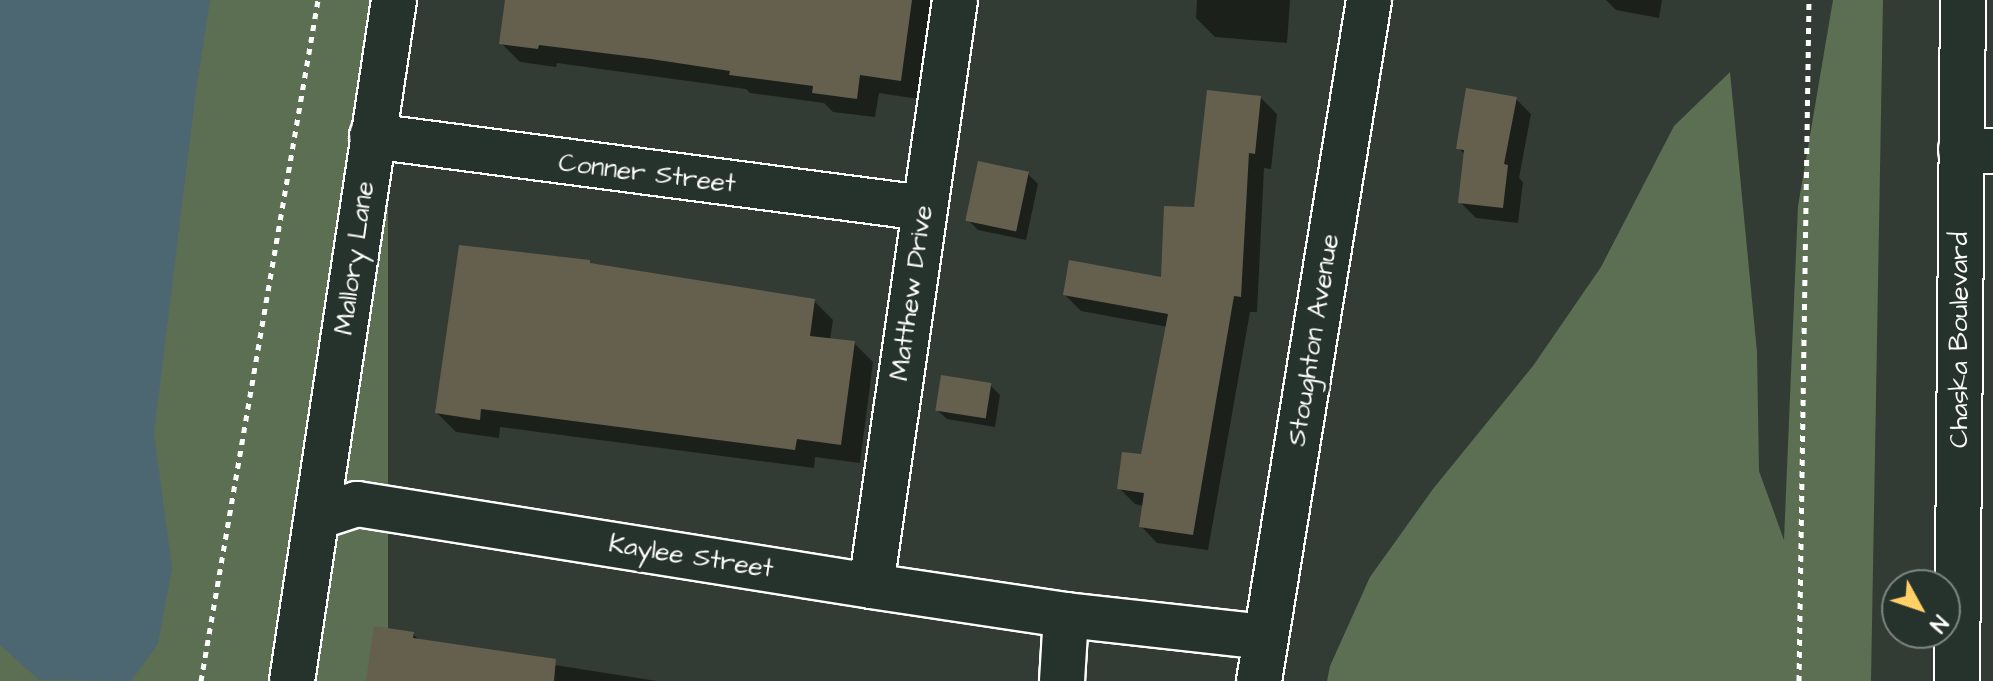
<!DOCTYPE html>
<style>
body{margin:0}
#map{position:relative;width:1993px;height:681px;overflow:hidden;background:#333c34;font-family:"Architects Daughter",sans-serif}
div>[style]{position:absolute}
.green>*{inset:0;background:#5c6f52;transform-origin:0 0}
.water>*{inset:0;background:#4c6772}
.shadow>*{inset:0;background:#0007}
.building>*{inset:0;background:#655f4e;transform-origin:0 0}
.path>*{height:5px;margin-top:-2.5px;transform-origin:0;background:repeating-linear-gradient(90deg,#fff 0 6px,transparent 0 12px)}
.roads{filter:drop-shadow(2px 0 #fff) drop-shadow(-2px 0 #fff) drop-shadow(0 2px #fff) drop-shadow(0 -2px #fff)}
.minor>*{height:44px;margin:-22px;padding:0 22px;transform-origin:22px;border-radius:22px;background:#26332d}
.major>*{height:44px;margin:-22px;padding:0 22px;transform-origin:22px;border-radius:22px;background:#26332d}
span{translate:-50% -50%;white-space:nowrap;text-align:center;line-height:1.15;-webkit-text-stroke:8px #26332d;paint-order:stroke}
.street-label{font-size:26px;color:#fff}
.north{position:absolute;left:1881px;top:569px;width:80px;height:80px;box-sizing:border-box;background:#26332d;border:2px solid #7d8581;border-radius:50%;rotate:130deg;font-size:22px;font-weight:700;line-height:32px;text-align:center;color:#fff}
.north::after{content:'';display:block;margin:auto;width:28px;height:36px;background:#ffd166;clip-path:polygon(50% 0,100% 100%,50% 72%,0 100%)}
</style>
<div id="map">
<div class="green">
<div style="left:0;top:0;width:388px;height:681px"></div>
<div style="clip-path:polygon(1833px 0,1883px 0,1871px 681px,1327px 681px,1330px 666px,1370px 577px,1433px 489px,1533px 366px,1601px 267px,1674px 126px,1730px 72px,1757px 352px,1759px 471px,1784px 540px,1798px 206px)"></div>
</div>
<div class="water">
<div style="clip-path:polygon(0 0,210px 0,196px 91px,154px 434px,172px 568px,158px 644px,131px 681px,39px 680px,0 645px)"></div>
</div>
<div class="shadow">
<div style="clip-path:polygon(507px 0,933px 0,919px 99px,879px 93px,875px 117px,833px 112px,824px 103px,750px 93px,746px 89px,557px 63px,556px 67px,520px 62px,501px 43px)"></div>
<div style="clip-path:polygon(1197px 0,1290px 0,1287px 43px,1215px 37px,1196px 18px)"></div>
<div style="clip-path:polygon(1606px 0,1662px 0,1659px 18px,1616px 10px)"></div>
<div style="clip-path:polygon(1261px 98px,1277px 114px,1271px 169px,1264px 168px,1257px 312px,1250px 312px,1208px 550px,1157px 543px,1141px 526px,1144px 506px,1135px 504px,1119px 488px,1143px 457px,1168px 327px,1081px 311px,1065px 295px,1162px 279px,1196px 209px)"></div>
<div style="clip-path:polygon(1516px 99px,1531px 114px,1519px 178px,1523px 182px,1518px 223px,1476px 218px,1460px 202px,1466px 155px,1458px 148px)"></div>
<div style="clip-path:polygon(1028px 174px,1038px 184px,1026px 240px,978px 230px,968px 220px)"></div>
<div style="clip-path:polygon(589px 262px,594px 266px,814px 301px,833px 320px,830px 340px,854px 343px,873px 362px,860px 463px,815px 457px,814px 468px,500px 427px,499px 438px,456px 432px,437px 413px)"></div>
<div style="clip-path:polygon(990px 385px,1000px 395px,995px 427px,947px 419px,937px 410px)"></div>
<div style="clip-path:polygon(413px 634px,420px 641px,497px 656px,657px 681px,368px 681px)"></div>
</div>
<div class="building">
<div style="clip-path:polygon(505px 0,912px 0,901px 81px,860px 75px,857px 99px,812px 93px,813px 86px,729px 75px,730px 71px,651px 59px,539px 45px,538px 49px,499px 44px)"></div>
<div style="clip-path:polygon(1466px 88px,1517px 97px,1504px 164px,1508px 165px,1503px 208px,1458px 203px,1464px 150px,1456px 149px)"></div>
<div style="clip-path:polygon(1207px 90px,1261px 96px,1255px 154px,1249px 153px,1241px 297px,1234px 296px,1193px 535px,1139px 527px,1144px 493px,1117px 489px,1122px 452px,1141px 454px,1168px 314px,1063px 295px,1069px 260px,1161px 277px,1164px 206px,1194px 207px)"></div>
<div style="left:978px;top:161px;width:52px;height:61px;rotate:12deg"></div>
<div style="clip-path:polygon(459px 245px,590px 260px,590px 263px,815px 299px,810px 336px,855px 341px,841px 445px,797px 439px,795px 450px,481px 409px,480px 420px,435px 413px)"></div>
<div style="left:941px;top:375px;width:51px;height:36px;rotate:9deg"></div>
<div style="clip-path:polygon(374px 626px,414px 632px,413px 638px,556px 659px,554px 681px,366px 681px)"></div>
</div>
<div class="path">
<div style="left:201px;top:681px;width:691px;rotate:-80.25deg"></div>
<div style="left:1799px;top:681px;width:681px;rotate:-89.16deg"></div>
</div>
<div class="roads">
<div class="minor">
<div style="left:372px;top:136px;width:556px;rotate:7.44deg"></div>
<div style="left:1961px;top:150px;width:32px;rotate:2deg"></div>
<div style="left:317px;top:517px;width:42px;rotate:-18deg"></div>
<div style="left:357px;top:504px;width:520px;rotate:9.06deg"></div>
<div style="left:871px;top:586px;width:197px;rotate:8.5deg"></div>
<div style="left:1066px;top:615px;width:201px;rotate:6.3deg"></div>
<div style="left:871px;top:586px;width:592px;rotate:-81.84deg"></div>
<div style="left:292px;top:681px;width:689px;rotate:-81.48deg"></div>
<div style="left:1062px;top:681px;width:66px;rotate:-86.5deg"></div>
<div style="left:1259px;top:681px;width:690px;rotate:-80.82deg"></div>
</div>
<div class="major">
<div style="left:1957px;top:681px;width:681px;rotate:-89.5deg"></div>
</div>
</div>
<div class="street-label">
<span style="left:647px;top:174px;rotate:7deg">Conner Street</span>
<span style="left:355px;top:258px;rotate:-82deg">Mallory Lane</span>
<span style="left:912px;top:293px;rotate:-82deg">Matthew Drive</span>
<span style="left:1314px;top:340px;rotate:-81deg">Stoughton Avenue</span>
<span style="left:1960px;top:340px;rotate:-90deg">Chaska Boulevard</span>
<span style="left:691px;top:557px;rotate:9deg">Kaylee Street</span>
</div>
<div class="north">N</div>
</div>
